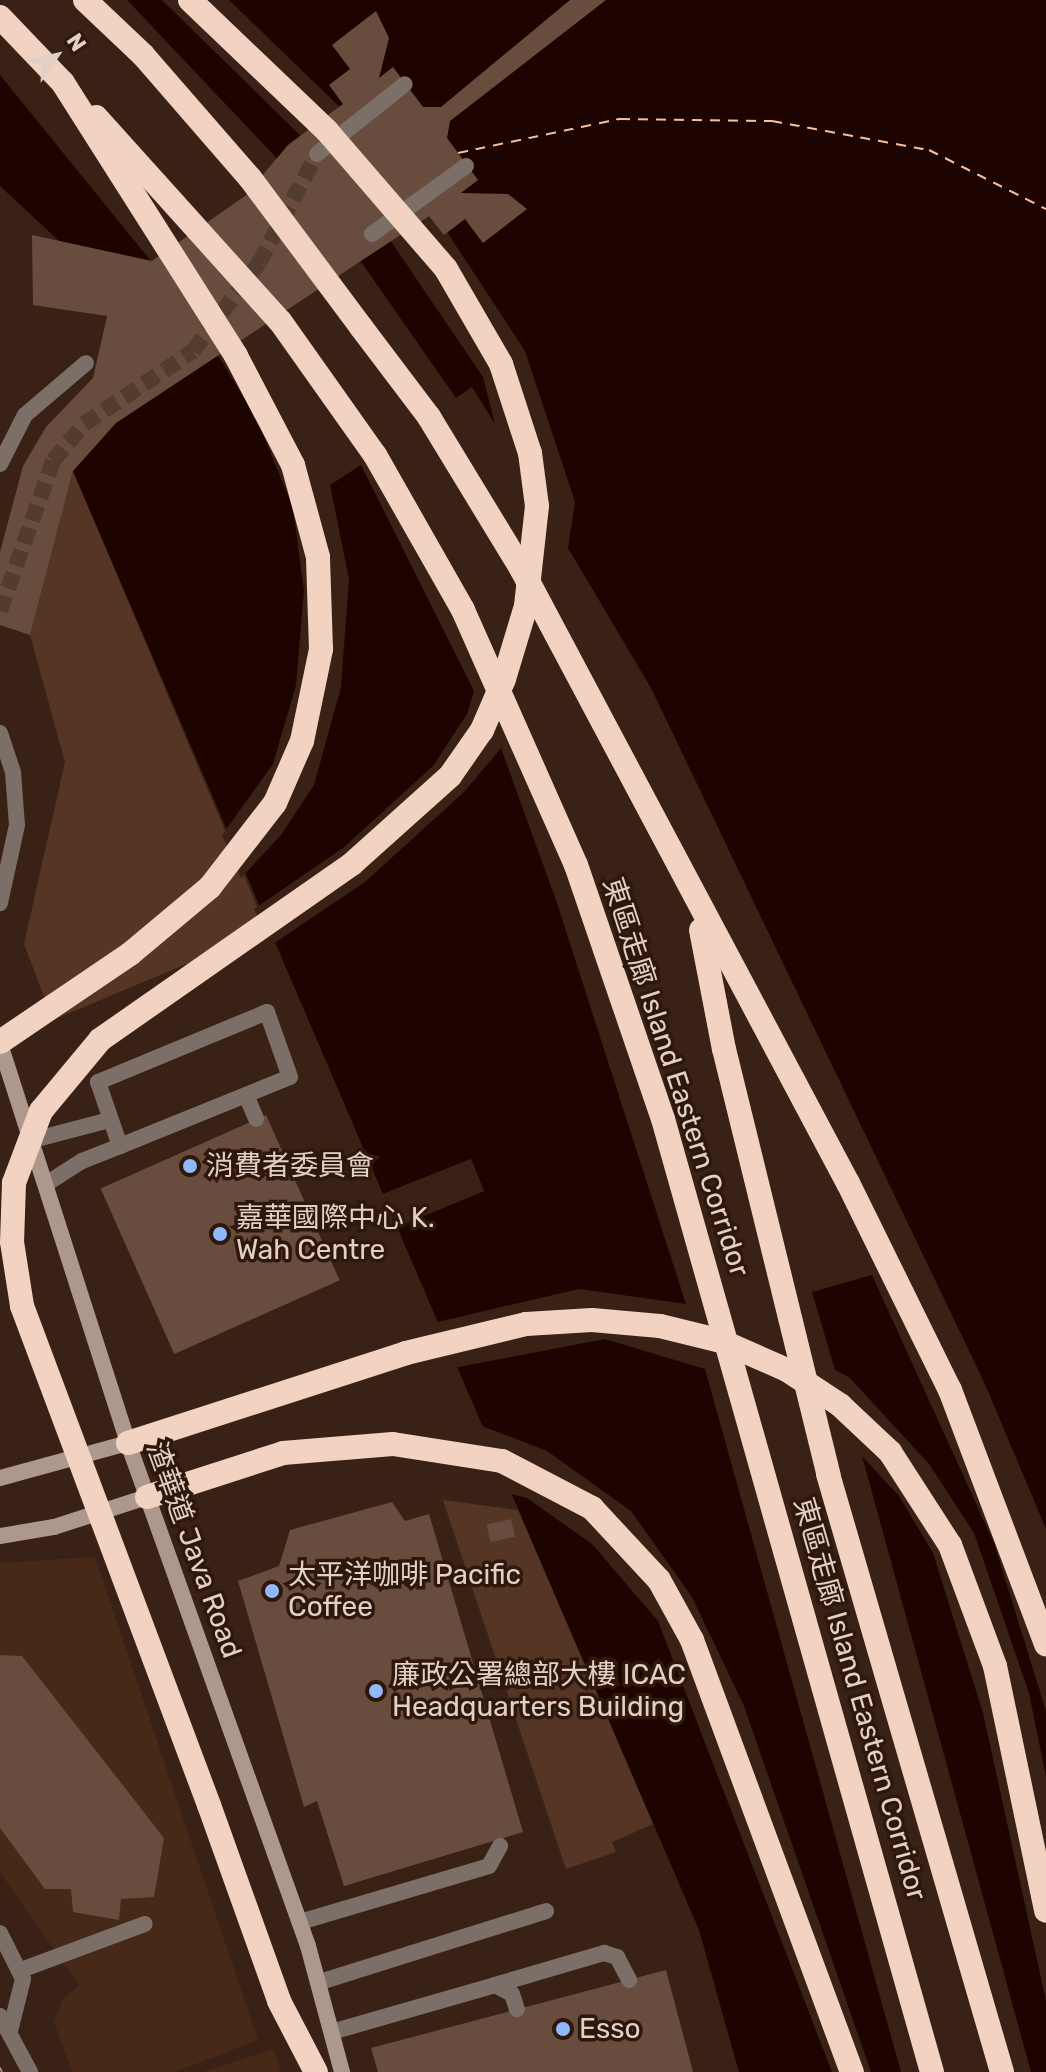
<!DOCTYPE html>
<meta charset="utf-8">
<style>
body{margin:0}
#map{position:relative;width:1046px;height:2072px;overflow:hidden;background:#392215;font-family:Rubik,"Noto Sans TC",sans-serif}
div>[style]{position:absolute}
.built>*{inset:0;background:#472918}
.green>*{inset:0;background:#553624}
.water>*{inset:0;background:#1e0400}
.pier>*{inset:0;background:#392215}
.ferry>*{height:2px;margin-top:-1px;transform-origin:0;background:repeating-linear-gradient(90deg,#f9be9e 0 10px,transparent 0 18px)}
.building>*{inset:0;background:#684d3f;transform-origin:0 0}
.street-tunnel>*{height:16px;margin-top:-8px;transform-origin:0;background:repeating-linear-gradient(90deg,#523c30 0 16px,transparent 0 24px)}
.lane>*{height:16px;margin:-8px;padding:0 8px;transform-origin:8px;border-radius:8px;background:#7c6f68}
.street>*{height:16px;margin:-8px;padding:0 8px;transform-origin:8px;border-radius:8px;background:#7c6f68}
.secondary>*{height:16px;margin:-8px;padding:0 8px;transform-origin:8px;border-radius:8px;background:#ac988d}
.highway>*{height:24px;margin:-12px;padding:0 12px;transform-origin:12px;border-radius:12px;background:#f2d3c2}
.tram>*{height:2px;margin:-1px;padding:0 1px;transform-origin:1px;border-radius:1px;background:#9e8c81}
.highway-bridge>*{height:24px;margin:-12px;padding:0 12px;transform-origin:12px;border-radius:12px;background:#f2d3c2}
.dots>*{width:22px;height:22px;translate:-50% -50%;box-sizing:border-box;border:4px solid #2f180b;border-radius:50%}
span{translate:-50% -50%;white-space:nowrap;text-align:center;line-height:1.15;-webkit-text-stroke:7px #2f180b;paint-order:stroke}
.street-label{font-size:28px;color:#e0d0c7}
.poi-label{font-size:28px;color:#e0d0c7}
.left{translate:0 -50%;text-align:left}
.north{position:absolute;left:16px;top:16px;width:80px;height:80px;-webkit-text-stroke:6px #2f180b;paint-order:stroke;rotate:56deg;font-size:22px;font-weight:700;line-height:32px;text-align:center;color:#e0d0c7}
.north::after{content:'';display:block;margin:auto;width:28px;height:36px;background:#e0d0c7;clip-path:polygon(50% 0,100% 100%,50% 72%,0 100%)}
</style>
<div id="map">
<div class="built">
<div style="clip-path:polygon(95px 1557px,258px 2040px,175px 2072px,72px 2072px,54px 2022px,63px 1999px,79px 1985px,0 1872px,0 1563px)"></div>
<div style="clip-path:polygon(274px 2049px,281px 2072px,203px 2072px)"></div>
</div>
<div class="green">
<div style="clip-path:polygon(73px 471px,267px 930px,53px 1020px,24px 944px,65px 762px,30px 635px)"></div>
<div style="clip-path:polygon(443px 1500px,518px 1510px,653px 1824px,612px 1842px,616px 1852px,566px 1869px)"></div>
</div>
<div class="water">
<div style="clip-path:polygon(0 0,1046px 0,1046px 2072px,739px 2072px,699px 1930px,397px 1227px,484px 1191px,471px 1159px,383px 1194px,73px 471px,107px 316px,58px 240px,0 186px)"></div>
</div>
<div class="pier">
<div style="clip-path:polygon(0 0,127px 0,322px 206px,456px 398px,472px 387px,495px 424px,483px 377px,388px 237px,309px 144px,162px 0,229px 0,345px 112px,430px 206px,525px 351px,575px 502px,568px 548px,651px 688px,984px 1382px,1046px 1529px,1046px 1711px,994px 1543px,872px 1275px,812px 1292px,835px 1370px,849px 1377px,929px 1464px,974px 1533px,1029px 1693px,1046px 1777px,1046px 2001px,983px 1713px,933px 1553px,899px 1496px,862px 1456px,1031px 2072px,901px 2072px,705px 1369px,605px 1339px,453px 1368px,433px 1323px,579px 1289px,686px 1304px,557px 903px,501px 748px,464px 792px,365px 882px,270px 946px,254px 909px,343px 848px,433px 766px,467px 714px,474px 691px,361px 465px,330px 485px,349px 579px,341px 687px,314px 785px,281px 835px,241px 878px,222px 835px,273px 764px,296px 685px,304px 591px,293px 508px,257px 419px,189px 308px,0 75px)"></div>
<div style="clip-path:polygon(471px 1159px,484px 1191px,397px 1227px,479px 1189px,469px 1164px,383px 1194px)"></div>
<div style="clip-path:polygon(477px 1424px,547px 1451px,631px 1511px,692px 1597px,744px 1706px,871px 2072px,832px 2072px,658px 1621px,592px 1544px,527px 1498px,507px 1493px)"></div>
</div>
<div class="ferry">
<div style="left:458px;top:153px;width:166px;rotate:-11.9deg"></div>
<div style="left:620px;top:119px;width:152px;rotate:0.8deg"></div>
<div style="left:772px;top:121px;width:160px;rotate:10.5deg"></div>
<div style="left:929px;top:150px;width:131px;rotate:26.8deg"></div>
</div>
<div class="building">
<div style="clip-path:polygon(570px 0,606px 0,450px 121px,447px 138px,478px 180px,461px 193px,508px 194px,527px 209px,483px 243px,465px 219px,444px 235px,429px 216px,116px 423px,73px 471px,30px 635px,0 625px,0 552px,23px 466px,46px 427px,93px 378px,107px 316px,33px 305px,32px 235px,152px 261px,245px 196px,288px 145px,343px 104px,329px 85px,350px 69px,332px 45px,376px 11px,389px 38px,379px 78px,393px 67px,423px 107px,441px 107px)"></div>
<div style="left:266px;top:1115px;width:181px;height:181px;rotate:66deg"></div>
<div style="clip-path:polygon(392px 1502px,405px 1521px,429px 1514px,523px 1832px,344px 1886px,317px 1801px,304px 1807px,238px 1581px,279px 1566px,290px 1530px)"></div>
<div style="left:511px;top:1519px;width:18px;height:25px;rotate:77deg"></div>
<div style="clip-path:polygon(0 1655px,22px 1656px,164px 1838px,154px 1897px,121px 1899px,119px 1920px,73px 1912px,71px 1889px,45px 1889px,0 1828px)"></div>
<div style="clip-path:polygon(666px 1970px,693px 2072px,378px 2072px,371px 2048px)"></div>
</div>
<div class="street-tunnel">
<div style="left:0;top:611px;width:159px;rotate:-70.5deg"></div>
<div style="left:53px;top:461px;width:48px;rotate:-50deg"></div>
<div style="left:84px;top:424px;width:131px;rotate:-33.8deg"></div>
<div style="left:193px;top:351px;width:110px;rotate:-53.1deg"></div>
<div style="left:259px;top:263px;width:123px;rotate:-62deg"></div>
</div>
<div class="lane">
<div style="left:0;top:464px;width:55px;rotate:-63deg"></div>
<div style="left:25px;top:415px;width:80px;rotate:-40.4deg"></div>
<div style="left:0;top:733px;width:41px;rotate:71.6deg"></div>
<div style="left:13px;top:772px;width:53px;rotate:85.7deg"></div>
<div style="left:17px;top:825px;width:80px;rotate:102.3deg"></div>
<div style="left:246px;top:1095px;width:26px;rotate:67deg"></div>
<div style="left:300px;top:1922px;width:197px;rotate:-16.5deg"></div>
<div style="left:489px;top:1866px;width:23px;rotate:-61deg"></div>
<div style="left:0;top:1933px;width:51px;rotate:63.4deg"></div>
<div style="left:23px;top:1979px;width:54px;rotate:104deg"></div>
<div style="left:21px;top:1970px;width:132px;rotate:-20.4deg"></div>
<div style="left:495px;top:1985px;width:114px;rotate:-16.4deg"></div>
<div style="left:604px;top:1953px;width:14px;rotate:17deg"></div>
<div style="left:617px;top:1957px;width:26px;rotate:62deg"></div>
<div style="left:335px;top:2031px;width:166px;rotate:-16deg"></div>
<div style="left:495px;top:1985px;width:19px;rotate:28deg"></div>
<div style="left:512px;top:1994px;width:16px;rotate:72deg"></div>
</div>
<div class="street">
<div style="left:317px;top:154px;width:112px;rotate:-38.5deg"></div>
<div style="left:372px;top:234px;width:116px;rotate:-35.9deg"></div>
<div style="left:33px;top:1140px;width:80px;rotate:-14.6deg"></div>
<div style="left:46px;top:1184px;width:43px;rotate:-32.6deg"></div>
<div style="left:82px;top:1161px;width:41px;rotate:-21.5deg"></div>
<div style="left:120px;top:1146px;width:183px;rotate:-22.1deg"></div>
<div style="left:290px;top:1077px;width:69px;rotate:-109.5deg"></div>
<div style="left:267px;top:1012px;width:183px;rotate:157.5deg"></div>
<div style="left:98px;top:1082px;width:68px;rotate:71deg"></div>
<div style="left:320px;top:1982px;width:237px;rotate:-17.4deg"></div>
<div style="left:0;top:2016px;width:64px;rotate:61.8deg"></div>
</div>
<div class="secondary">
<div style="left:0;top:1044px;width:419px;rotate:72.2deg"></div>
<div style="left:128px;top:1443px;width:534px;rotate:70.31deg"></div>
<div style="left:308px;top:1946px;width:131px;rotate:74.9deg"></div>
<div style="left:0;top:1478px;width:133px;rotate:-15.3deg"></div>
<div style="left:0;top:1536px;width:55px;rotate:-9.5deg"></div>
<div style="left:54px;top:1527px;width:98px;rotate:-17.9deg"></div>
</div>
<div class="highway">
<div style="left:0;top:17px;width:91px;rotate:46.3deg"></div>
<div style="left:280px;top:321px;width:164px;rotate:54.7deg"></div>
<div style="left:375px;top:455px;width:178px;rotate:60.4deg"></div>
<div style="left:463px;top:610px;width:279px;rotate:66.1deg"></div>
<div style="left:576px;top:865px;width:268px;rotate:71.1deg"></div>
<div style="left:663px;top:1119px;width:990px;rotate:74.24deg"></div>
<div style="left:361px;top:327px;width:113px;rotate:52.9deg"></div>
<div style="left:429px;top:417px;width:179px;rotate:58.7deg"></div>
<div style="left:522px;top:570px;width:694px;rotate:62deg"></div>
<div style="left:848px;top:1183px;width:231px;rotate:63.8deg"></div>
<div style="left:950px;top:1390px;width:272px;rotate:69.3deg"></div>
<div style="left:701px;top:930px;width:121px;rotate:79.1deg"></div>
<div style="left:724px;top:1049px;width:438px;rotate:76.2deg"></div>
<div style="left:828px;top:1474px;width:623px;rotate:73.78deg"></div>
<div style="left:0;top:1042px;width:157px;rotate:-34.1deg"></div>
<div style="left:130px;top:954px;width:104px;rotate:-39.9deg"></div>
<div style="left:210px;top:887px;width:106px;rotate:-52.3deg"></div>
<div style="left:275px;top:803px;width:68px;rotate:-66.5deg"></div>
<div style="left:302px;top:741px;width:94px;rotate:-78.3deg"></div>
<div style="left:321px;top:649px;width:92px;rotate:-91.9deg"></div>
<div style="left:318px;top:557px;width:95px;rotate:-105.2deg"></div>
<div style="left:293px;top:465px;width:123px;rotate:-117.6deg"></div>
<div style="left:128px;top:1443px;width:292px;rotate:-17.9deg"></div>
<div style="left:406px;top:1353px;width:123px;rotate:-13.6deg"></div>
<div style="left:526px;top:1324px;width:66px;rotate:-3.5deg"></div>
<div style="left:592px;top:1320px;width:68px;rotate:5deg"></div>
<div style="left:660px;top:1326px;width:63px;rotate:13.8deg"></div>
<div style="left:721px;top:1341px;width:72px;rotate:23.7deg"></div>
<div style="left:787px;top:1370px;width:64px;rotate:33.4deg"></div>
<div style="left:840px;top:1405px;width:69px;rotate:43.2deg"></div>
<div style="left:890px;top:1452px;width:111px;rotate:57.2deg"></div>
<div style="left:950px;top:1545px;width:129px;rotate:69.6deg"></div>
<div style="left:995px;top:1666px;width:250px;rotate:78.2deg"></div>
<div style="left:147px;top:1497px;width:143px;rotate:-17.9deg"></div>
<div style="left:283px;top:1453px;width:110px;rotate:-4.7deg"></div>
<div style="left:393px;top:1444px;width:110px;rotate:8.9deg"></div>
<div style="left:502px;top:1461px;width:102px;rotate:27.6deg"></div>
<div style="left:592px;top:1508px;width:98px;rotate:47.1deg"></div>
<div style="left:659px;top:1580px;width:68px;rotate:61.2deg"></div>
<div style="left:692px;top:1640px;width:461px;rotate:69.7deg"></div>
<div style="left:209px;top:1805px;width:208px;rotate:70.3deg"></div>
<div style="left:279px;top:2001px;width:80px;rotate:62.5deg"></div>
</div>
<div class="tram">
<div style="left:0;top:2068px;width:4px;rotate:63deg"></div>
</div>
<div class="highway-bridge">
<div style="left:85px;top:0;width:80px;rotate:43.5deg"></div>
<div style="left:143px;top:55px;width:163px;rotate:49deg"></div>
<div style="left:250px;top:178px;width:186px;rotate:53.3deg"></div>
<div style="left:190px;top:0;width:190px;rotate:43.7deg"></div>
<div style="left:327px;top:131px;width:182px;rotate:49.2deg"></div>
<div style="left:446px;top:269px;width:110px;rotate:59.9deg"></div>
<div style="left:501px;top:364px;width:94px;rotate:72deg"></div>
<div style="left:530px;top:453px;width:53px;rotate:82.5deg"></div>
<div style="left:537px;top:506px;width:101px;rotate:96.3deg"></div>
<div style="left:526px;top:606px;width:76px;rotate:106.8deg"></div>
<div style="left:504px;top:679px;width:56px;rotate:113.3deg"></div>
<div style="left:482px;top:730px;width:56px;rotate:124.8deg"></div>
<div style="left:450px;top:776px;width:132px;rotate:138.1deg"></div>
<div style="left:352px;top:864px;width:307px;rotate:145.1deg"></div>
<div style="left:100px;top:1040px;width:92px;rotate:129.7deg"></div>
<div style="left:41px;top:1111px;width:77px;rotate:110.6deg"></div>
<div style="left:14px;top:1183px;width:59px;rotate:91.9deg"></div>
<div style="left:12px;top:1242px;width:65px;rotate:81.1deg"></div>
<div style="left:22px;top:1306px;width:533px;rotate:69.46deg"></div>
<div style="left:63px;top:83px;width:323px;rotate:57.6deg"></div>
<div style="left:96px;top:117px;width:275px;rotate:48deg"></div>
</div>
<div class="dots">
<div style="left:190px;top:1166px;background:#8fb8fd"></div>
<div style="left:220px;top:1234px;background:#8fb8fd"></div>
<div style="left:272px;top:1591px;background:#8fb8fd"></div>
<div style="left:376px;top:1691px;background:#8fb8fd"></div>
<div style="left:563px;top:2029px;background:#8fb8fd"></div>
</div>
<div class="street-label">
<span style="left:676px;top:1077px;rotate:72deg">東區走廊 Island Eastern Corridor</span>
<span style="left:194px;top:1550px;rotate:70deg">渣華道 Java Road</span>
<span style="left:860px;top:1699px;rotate:74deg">東區走廊 Island Eastern Corridor</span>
</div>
<div class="poi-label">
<span class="left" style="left:206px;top:1166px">消費者委員會</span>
<span class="left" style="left:236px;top:1234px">嘉華國際中心 K.<br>Wah Centre</span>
<span class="left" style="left:288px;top:1591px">太平洋咖啡 Pacific<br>Coffee</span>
<span class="left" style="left:392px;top:1691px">廉政公署總部大樓 ICAC<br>Headquarters Building</span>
<span class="left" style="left:579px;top:2029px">Esso</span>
</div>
<div class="north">N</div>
</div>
